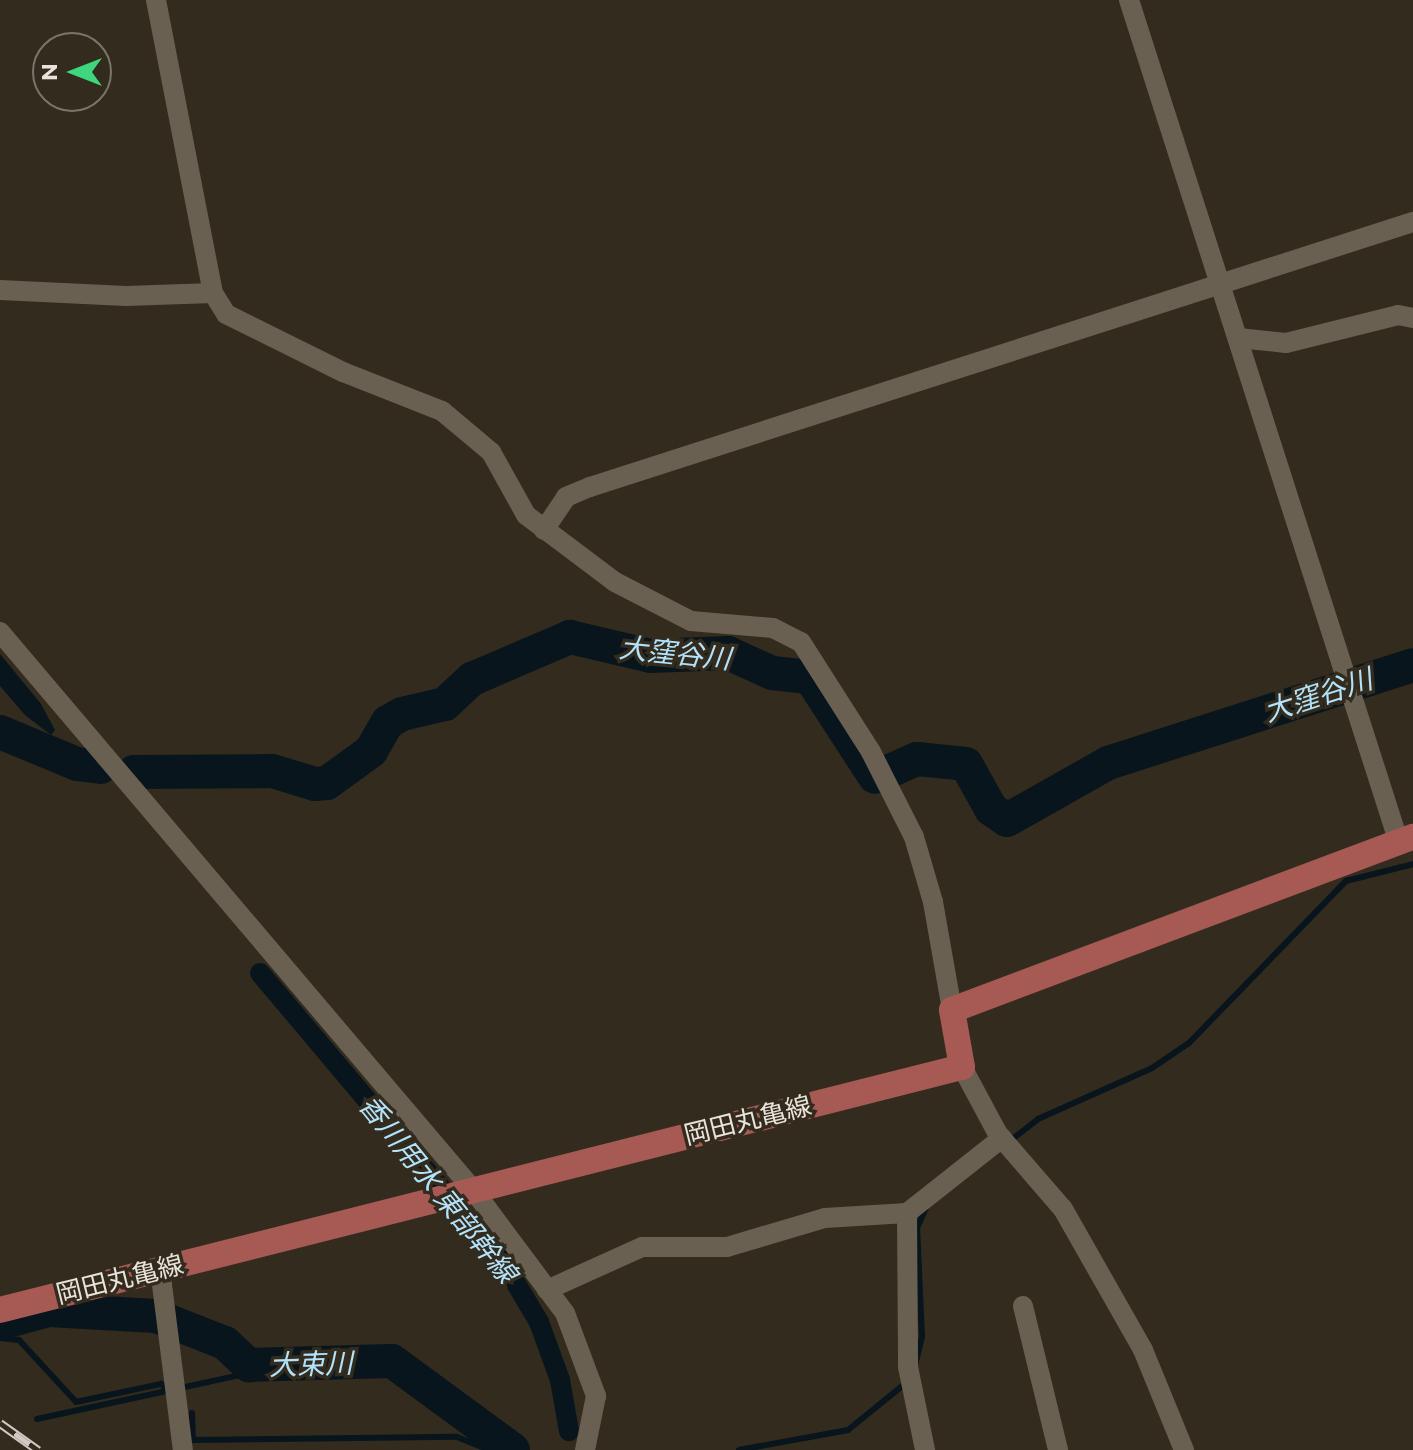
<!DOCTYPE html>
<meta charset="utf-8">
<style>
body{margin:0}
#map{position:relative;width:1413px;height:1450px;overflow:hidden;background:#332b1e;font-family:Montserrat,"Noto Sans JP",sans-serif}
div>[style]{position:absolute}
.water>*{inset:0;background:#08151c}
.stream>*{height:6px;margin:-3px;padding:0 3px;transform-origin:3px;border-radius:3px;background:#08151c}
.canal>*{height:20px;margin:-10px;padding:0 10px;transform-origin:10px;border-radius:10px;background:#08151c}
.river>*{height:34px;margin:-17px;padding:0 17px;transform-origin:17px;border-radius:17px;background:#08151c}
.minor>*{height:20px;margin:-10px;padding:0 10px;transform-origin:10px;border-radius:10px;background:#696052}
.major>*{height:26px;margin:-13px;padding:0 13px;transform-origin:13px;border-radius:13px;background:#a75954}
.rail>*{height:9px;margin-top:-4.5px;transform-origin:0;background:repeating-linear-gradient(90deg,#332b1e 0 18px,#d1cac2 0 36px);box-sizing:border-box;border-block:2px solid #d1cac2}
span{translate:-50% -50%;white-space:nowrap;text-align:center;line-height:1.15;-webkit-text-stroke:7px #332b1e;paint-order:stroke}
.street-label{font-size:26px;color:#e9e3db}
.water-label{font-size:28px;color:#b3e3fa;font-style:italic}
.north{position:absolute;left:32px;top:32px;width:80px;height:80px;box-sizing:border-box;background:#332b1e;border:2px solid #7c756a;border-radius:50%;rotate:270deg;font-size:22px;font-weight:700;line-height:32px;text-align:center;color:#e9e3db}
.north::after{content:'';display:block;margin:auto;width:28px;height:36px;background:#3ed77d;clip-path:polygon(50% 0,100% 100%,50% 72%,0 100%)}
</style>
<div id="map">
<div class="water">
<div style="clip-path:polygon(0 654px,41px 704px,55px 730px,51px 735px,25px 715px,0 686px)"></div>
</div>
<div class="stream">
<div style="left:1010px;top:1141px;width:36px;rotate:-38deg"></div>
<div style="left:1038px;top:1119px;width:125px;rotate:-24.1deg"></div>
<div style="left:1152px;top:1068px;width:45px;rotate:-34deg"></div>
<div style="left:1189px;top:1043px;width:226px;rotate:-45.9deg"></div>
<div style="left:1346px;top:881px;width:69px;rotate:-14.2deg"></div>
<div style="left:0;top:1338px;width:19px;rotate:6deg"></div>
<div style="left:19px;top:1340px;width:84px;rotate:47.4deg"></div>
<div style="left:76px;top:1402px;width:87px;rotate:-12deg"></div>
<div style="left:161px;top:1384px;width:10px;rotate:37deg"></div>
<div style="left:915px;top:1365px;width:29px;rotate:-76deg"></div>
<div style="left:922px;top:1337px;width:109px;rotate:-92.6deg"></div>
<div style="left:917px;top:1228px;width:22px;rotate:-66deg"></div>
<div style="left:192px;top:1413px;width:27px;rotate:88deg"></div>
<div style="left:193px;top:1440px;width:264px;rotate:-0.7deg"></div>
<div style="left:457px;top:1437px;width:35px;rotate:22deg"></div>
<div style="left:37px;top:1419px;width:217px;rotate:-12.2deg"></div>
<div style="left:249px;top:1373px;width:122px;rotate:-3.8deg"></div>
<div style="left:371px;top:1365px;width:32px;rotate:13deg"></div>
<div style="left:402px;top:1372px;width:115px;rotate:35.1deg"></div>
<div style="left:739px;top:1450px;width:111px;rotate:-10.4deg"></div>
<div style="left:848px;top:1430px;width:76px;rotate:-39.1deg"></div>
</div>
<div class="canal">
<div style="left:260px;top:973px;width:375px;rotate:49.9deg"></div>
<div style="left:502px;top:1260px;width:72px;rotate:59.2deg"></div>
<div style="left:539px;top:1322px;width:62px;rotate:70.1deg"></div>
<div style="left:560px;top:1380px;width:52px;rotate:80deg"></div>
</div>
<div class="river">
<div style="left:0;top:732px;width:83px;rotate:22.6deg"></div>
<div style="left:77px;top:764px;width:24px;rotate:7deg"></div>
<div style="left:892px;top:770px;width:27px;rotate:-24deg"></div>
<div style="left:917px;top:759px;width:49px;rotate:5.8deg"></div>
<div style="left:966px;top:764px;width:51px;rotate:60.9deg"></div>
<div style="left:991px;top:809px;width:19px;rotate:35deg"></div>
<div style="left:1007px;top:820px;width:116px;rotate:-29.4deg"></div>
<div style="left:1108px;top:763px;width:320px;rotate:-17.8deg"></div>
<div style="left:134px;top:772px;width:138px;rotate:-0.4deg"></div>
<div style="left:272px;top:771px;width:45px;rotate:16.8deg"></div>
<div style="left:315px;top:784px;width:12px;rotate:-5deg"></div>
<div style="left:327px;top:783px;width:54px;rotate:-36deg"></div>
<div style="left:371px;top:751px;width:34px;rotate:-60deg"></div>
<div style="left:388px;top:722px;width:16px;rotate:-30deg"></div>
<div style="left:402px;top:714px;width:44px;rotate:-13.1deg"></div>
<div style="left:445px;top:704px;width:37px;rotate:-43deg"></div>
<div style="left:472px;top:679px;width:107px;rotate:-23.2deg"></div>
<div style="left:570px;top:637px;width:83px;rotate:13.2deg"></div>
<div style="left:651px;top:656px;width:77px;rotate:-2.2deg"></div>
<div style="left:728px;top:653px;width:48px;rotate:24.4deg"></div>
<div style="left:772px;top:673px;width:38px;rotate:6deg"></div>
<div style="left:810px;top:677px;width:119px;rotate:57deg"></div>
<div style="left:0;top:1323px;width:51px;rotate:-14.9deg"></div>
<div style="left:49px;top:1310px;width:107px;rotate:3.2deg"></div>
<div style="left:156px;top:1316px;width:74px;rotate:21.4deg"></div>
<div style="left:225px;top:1343px;width:33px;rotate:43deg"></div>
<div style="left:249px;top:1365px;width:143px;rotate:-1.6deg"></div>
<div style="left:392px;top:1361px;width:150px;rotate:36.3deg"></div>
</div>
<div class="minor">
<div style="left:156px;top:0;width:298px;rotate:79deg"></div>
<div style="left:213px;top:293px;width:25px;rotate:58deg"></div>
<div style="left:226px;top:314px;width:131px;rotate:26.4deg"></div>
<div style="left:343px;top:372px;width:106px;rotate:21.5deg"></div>
<div style="left:442px;top:411px;width:64px;rotate:39.9deg"></div>
<div style="left:491px;top:452px;width:72px;rotate:60.9deg"></div>
<div style="left:526px;top:515px;width:111px;rotate:37deg"></div>
<div style="left:615px;top:582px;width:85px;rotate:27.2deg"></div>
<div style="left:691px;top:621px;width:82px;rotate:4.9deg"></div>
<div style="left:773px;top:628px;width:31px;rotate:27deg"></div>
<div style="left:801px;top:642px;width:130px;rotate:57.5deg"></div>
<div style="left:871px;top:752px;width:95px;rotate:63.2deg"></div>
<div style="left:914px;top:837px;width:68px;rotate:73.7deg"></div>
<div style="left:933px;top:902px;width:110px;rotate:80deg"></div>
<div style="left:1129px;top:0;width:885px;rotate:72.24deg"></div>
<div style="left:0;top:290px;width:126px;rotate:2.7deg"></div>
<div style="left:126px;top:296px;width:87px;rotate:-2deg"></div>
<div style="left:1238px;top:338px;width:48px;rotate:5.9deg"></div>
<div style="left:1286px;top:343px;width:115px;rotate:-14deg"></div>
<div style="left:1398px;top:315px;width:15px;rotate:11deg"></div>
<div style="left:544px;top:530px;width:40px;rotate:-56deg"></div>
<div style="left:566px;top:497px;width:26px;rotate:-23deg"></div>
<div style="left:590px;top:487px;width:865px;rotate:-17.85deg"></div>
<div style="left:0;top:632px;width:733px;rotate:49.7deg"></div>
<div style="left:474px;top:1191px;width:152px;rotate:53.3deg"></div>
<div style="left:565px;top:1313px;width:89px;rotate:69.5deg"></div>
<div style="left:596px;top:1396px;width:55px;rotate:101.5deg"></div>
<div style="left:962px;top:1067px;width:76px;rotate:61.8deg"></div>
<div style="left:998px;top:1134px;width:99px;rotate:49.1deg"></div>
<div style="left:1063px;top:1209px;width:162px;rotate:60.4deg"></div>
<div style="left:1143px;top:1350px;width:108px;rotate:67.7deg"></div>
<div style="left:907px;top:1213px;width:121px;rotate:-38.3deg"></div>
<div style="left:160px;top:1269px;width:182px;rotate:82.8deg"></div>
<div style="left:547px;top:1290px;width:104px;rotate:-24.4deg"></div>
<div style="left:642px;top:1247px;width:85px"></div>
<div style="left:727px;top:1247px;width:102px;rotate:-16.5deg"></div>
<div style="left:825px;top:1218px;width:82px;rotate:-3.5deg"></div>
<div style="left:907px;top:1213px;width:154px;rotate:89.6deg"></div>
<div style="left:908px;top:1367px;width:85px;rotate:78.4deg"></div>
<div style="left:1023px;top:1306px;width:148px;rotate:76.3deg"></div>
</div>
<div class="major">
<div style="left:0;top:1310px;width:992px;rotate:-14.18deg"></div>
<div style="left:962px;top:1067px;width:58px;rotate:-100deg"></div>
<div style="left:952px;top:1010px;width:492px;rotate:-20.6deg"></div>
</div>
<div class="rail">
<div style="left:0;top:1423px;width:47px;rotate:35.4deg"></div>
</div>
<div class="street-label">
<span style="left:748px;top:1121px;rotate:-14deg">岡田丸亀線</span>
<span style="left:120px;top:1280px;rotate:-14deg">岡田丸亀線</span>
</div>
<div class="water-label">
<span style="left:675px;top:653px;rotate:6deg">大窪谷川</span>
<span style="left:1318px;top:695px;rotate:-18deg">大窪谷川</span>
<span style="left:438px;top:1189px;rotate:51deg">香川用水 東部幹線</span>
<span style="left:311px;top:1364px;rotate:-2deg">大束川</span>
</div>
<div class="north">N</div>
</div>
